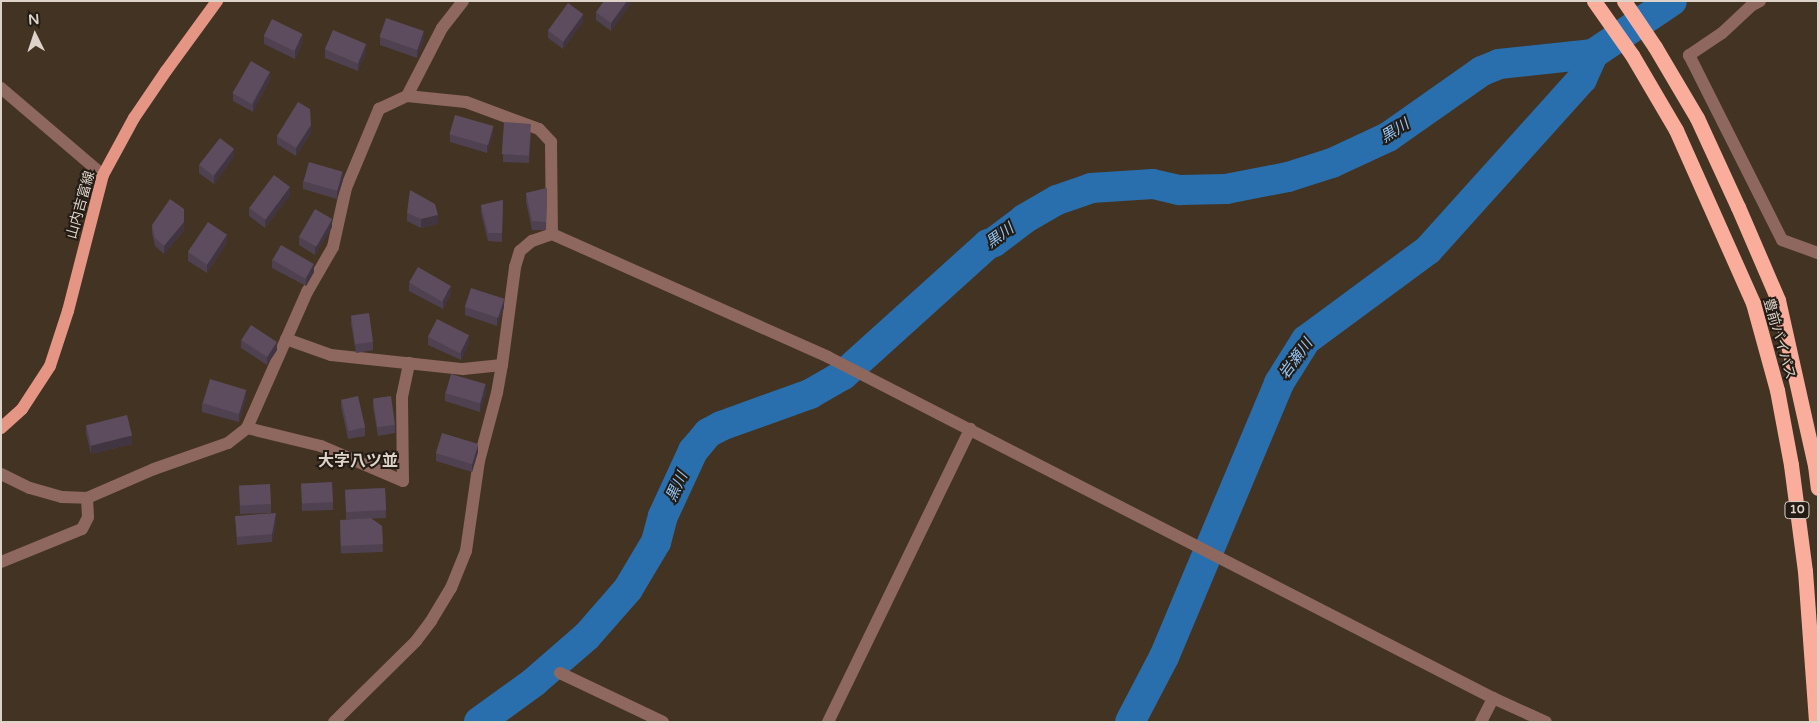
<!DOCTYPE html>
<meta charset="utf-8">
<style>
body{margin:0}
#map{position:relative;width:1819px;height:723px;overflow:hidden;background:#423323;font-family:"Varela Round","Noto Sans JP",sans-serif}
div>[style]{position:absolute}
.river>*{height:30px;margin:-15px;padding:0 15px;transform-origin:15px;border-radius:15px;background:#2a6fad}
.minor>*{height:12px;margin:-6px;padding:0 6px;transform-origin:6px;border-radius:6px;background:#8e675e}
.major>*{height:12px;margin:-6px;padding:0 6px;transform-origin:6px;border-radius:6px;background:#e59583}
.highway>*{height:15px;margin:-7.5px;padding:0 7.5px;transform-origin:7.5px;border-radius:7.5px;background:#fbad9c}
.wall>*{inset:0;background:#504150;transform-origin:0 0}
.shaded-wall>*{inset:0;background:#413541}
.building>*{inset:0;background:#5d4c5d;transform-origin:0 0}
span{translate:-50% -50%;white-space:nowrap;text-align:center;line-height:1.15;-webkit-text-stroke:4px #231c15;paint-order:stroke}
.shield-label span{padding:1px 4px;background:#231c15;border:1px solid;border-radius:4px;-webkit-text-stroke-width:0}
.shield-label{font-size:12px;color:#ddd3c9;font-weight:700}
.street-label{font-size:14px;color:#ddd3c9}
.water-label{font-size:15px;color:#93c5f8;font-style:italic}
.quarter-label{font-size:16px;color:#ddd3c9;font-weight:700}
.frame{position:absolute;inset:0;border:2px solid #ddd3c9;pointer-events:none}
.north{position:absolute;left:10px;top:10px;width:50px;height:50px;-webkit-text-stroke:4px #231c15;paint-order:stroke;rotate:356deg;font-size:14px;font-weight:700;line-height:20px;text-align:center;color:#ddd3c9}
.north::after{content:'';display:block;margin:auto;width:18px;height:22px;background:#ddd3c9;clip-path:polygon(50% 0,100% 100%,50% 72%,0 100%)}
</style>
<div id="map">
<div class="river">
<div style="left:479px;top:722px;width:68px;rotate:-36deg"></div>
<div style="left:534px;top:682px;width:70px;rotate:-41deg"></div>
<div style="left:587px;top:636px;width:62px;rotate:-48.9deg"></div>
<div style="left:628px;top:589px;width:55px;rotate:-59.2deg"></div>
<div style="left:656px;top:542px;width:27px;rotate:-75deg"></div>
<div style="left:663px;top:516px;width:72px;rotate:-65.2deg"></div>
<div style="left:693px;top:451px;width:23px;rotate:-50deg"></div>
<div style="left:708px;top:433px;width:15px;rotate:-28deg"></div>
<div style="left:721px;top:426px;width:95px;rotate:-19.8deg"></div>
<div style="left:810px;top:394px;width:38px;rotate:-30deg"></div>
<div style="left:843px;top:375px;width:195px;rotate:-42.1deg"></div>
<div style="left:988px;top:244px;width:6px;rotate:-18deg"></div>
<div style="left:994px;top:242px;width:38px;rotate:-37deg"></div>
<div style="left:1024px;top:219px;width:38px;rotate:-30deg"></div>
<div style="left:1057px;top:200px;width:36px;rotate:-19deg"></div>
<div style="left:1091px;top:188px;width:62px;rotate:-3.7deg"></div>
<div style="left:1153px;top:184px;width:28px;rotate:13deg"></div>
<div style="left:1180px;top:190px;width:46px;rotate:-1.2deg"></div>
<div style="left:1226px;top:189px;width:63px;rotate:-11deg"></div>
<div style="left:1288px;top:177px;width:46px;rotate:-17.7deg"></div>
<div style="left:1332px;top:163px;width:62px;rotate:-24.9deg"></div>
<div style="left:1388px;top:137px;width:115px;rotate:-35.1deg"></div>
<div style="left:1482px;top:71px;width:18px;rotate:-22deg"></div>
<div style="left:1499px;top:64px;width:95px;rotate:-6.1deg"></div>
<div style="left:1593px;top:54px;width:95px;rotate:-33.9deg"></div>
<div style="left:1130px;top:722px;width:73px;rotate:-62.4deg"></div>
<div style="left:1164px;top:657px;width:297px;rotate:-67.2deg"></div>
<div style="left:1279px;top:383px;width:51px;rotate:-57.9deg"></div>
<div style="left:1306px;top:340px;width:152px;rotate:-36.4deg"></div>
<div style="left:1428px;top:250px;width:230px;rotate:-48deg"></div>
<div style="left:1582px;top:79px;width:27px;rotate:-66deg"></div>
</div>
<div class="minor">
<div style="left:1760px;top:1px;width:10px;rotate:151deg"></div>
<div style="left:1751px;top:6px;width:40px;rotate:137deg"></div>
<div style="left:1722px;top:33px;width:40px;rotate:146deg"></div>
<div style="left:1689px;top:55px;width:207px;rotate:63.3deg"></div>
<div style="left:1782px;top:240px;width:38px;rotate:20deg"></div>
<div style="left:1px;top:88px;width:134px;rotate:40.5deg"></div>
<div style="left:407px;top:96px;width:76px;rotate:-62.8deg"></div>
<div style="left:442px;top:28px;width:34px;rotate:-52deg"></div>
<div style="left:286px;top:339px;width:48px;rotate:19.6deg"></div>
<div style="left:331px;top:355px;width:133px;rotate:6.1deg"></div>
<div style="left:463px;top:369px;width:39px;rotate:-6deg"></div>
<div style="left:247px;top:428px;width:76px;rotate:13.7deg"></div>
<div style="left:321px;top:446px;width:89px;rotate:23.1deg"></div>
<div style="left:403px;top:481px;width:84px;rotate:-90.7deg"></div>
<div style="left:402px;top:397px;width:35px;rotate:-78deg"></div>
<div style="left:1px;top:474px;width:32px;rotate:26deg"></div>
<div style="left:30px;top:488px;width:33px;rotate:16deg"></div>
<div style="left:62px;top:497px;width:25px;rotate:2deg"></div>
<div style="left:87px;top:498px;width:73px;rotate:-23.4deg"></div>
<div style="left:154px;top:469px;width:78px;rotate:-19.4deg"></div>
<div style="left:228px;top:443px;width:24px;rotate:-38deg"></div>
<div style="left:247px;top:428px;width:149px;rotate:-66.2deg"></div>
<div style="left:307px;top:292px;width:52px;rotate:-60deg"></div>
<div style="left:333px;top:247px;width:60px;rotate:-77.6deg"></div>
<div style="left:346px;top:188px;width:86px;rotate:-67.3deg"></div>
<div style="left:379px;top:109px;width:31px;rotate:-25deg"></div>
<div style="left:407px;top:96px;width:59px;rotate:5.8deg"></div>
<div style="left:466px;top:102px;width:78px;rotate:20.3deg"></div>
<div style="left:539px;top:129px;width:18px;rotate:47deg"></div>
<div style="left:551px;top:142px;width:92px;rotate:89.4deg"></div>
<div style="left:552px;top:234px;width:302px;rotate:24deg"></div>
<div style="left:828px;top:357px;width:747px;rotate:27.15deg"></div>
<div style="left:1493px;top:698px;width:58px;rotate:24.4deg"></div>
<div style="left:1px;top:562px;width:87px;rotate:-22.2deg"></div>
<div style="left:82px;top:529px;width:13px;rotate:-63deg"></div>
<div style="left:88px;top:517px;width:19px;rotate:-93deg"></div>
<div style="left:560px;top:673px;width:114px;rotate:25.4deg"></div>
<div style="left:334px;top:722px;width:115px;rotate:-44.6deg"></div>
<div style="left:416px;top:641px;width:25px;rotate:-53deg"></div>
<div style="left:431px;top:621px;width:39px;rotate:-59deg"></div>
<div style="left:451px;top:588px;width:40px;rotate:-68deg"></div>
<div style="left:466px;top:551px;width:91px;rotate:-81.8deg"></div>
<div style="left:479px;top:461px;width:70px;rotate:-75.2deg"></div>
<div style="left:497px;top:393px;width:28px;rotate:-80deg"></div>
<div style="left:502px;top:365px;width:99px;rotate:-82.4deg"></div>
<div style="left:515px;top:267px;width:17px;rotate:-73deg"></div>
<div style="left:520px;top:251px;width:16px;rotate:-40deg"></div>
<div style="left:532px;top:241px;width:21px;rotate:-19deg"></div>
<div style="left:828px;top:722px;width:326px;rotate:-64.1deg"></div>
<div style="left:1481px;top:722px;width:27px;rotate:-63deg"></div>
</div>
<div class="major">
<div style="left:1px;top:428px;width:28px;rotate:-42deg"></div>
<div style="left:22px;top:409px;width:51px;rotate:-56.9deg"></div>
<div style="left:50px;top:366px;width:58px;rotate:-71.9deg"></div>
<div style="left:68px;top:311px;width:140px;rotate:-75.6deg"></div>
<div style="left:103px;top:175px;width:65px;rotate:-61.5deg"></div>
<div style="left:134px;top:118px;width:57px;rotate:-55.8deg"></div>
<div style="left:166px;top:71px;width:87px;rotate:-53.9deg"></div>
</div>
<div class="highway">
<div style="left:1594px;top:1px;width:66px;rotate:54.9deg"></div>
<div style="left:1632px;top:55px;width:87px;rotate:59.6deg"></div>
<div style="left:1676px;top:130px;width:189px;rotate:66deg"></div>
<div style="left:1753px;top:303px;width:90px;rotate:74.6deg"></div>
<div style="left:1777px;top:390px;width:76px;rotate:79.4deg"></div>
<div style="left:1791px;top:465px;width:107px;rotate:82.5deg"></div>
<div style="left:1805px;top:571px;width:151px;rotate:85.8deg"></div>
<div style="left:1624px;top:1px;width:55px;rotate:56deg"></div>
<div style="left:1655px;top:47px;width:82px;rotate:59.4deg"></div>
<div style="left:1697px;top:118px;width:98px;rotate:65.3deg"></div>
<div style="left:1738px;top:207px;width:101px;rotate:66.7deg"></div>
<div style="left:1778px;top:300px;width:169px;rotate:77.4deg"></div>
<div style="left:1815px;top:465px;width:23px;rotate:83deg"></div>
</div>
<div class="wall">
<div style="clip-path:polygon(631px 1px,631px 3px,611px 31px,596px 20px,596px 12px)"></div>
<div style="clip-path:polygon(583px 22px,563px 49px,548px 38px,548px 30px)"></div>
<div style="clip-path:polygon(264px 36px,303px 42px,295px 59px,264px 44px)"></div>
<div style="clip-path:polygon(380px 37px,424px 39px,417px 58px,380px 45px)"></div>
<div style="clip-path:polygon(325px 49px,366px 52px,358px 71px,325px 58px)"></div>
<div style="clip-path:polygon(270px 80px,253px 112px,233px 101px,233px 93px)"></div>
<div style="clip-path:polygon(531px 132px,529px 163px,503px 162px,503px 154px)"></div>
<div style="clip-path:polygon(311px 133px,296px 156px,277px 144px,277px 136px)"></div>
<div style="clip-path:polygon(450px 134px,493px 134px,487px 153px,450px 142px)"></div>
<div style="clip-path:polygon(234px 157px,214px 184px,199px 173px,199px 165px)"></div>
<div style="clip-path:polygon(343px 180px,337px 199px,303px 189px,303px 181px)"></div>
<div style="clip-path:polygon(547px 188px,546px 230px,532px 230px,526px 202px,526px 193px)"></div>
<div style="clip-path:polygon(290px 195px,265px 228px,249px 216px,249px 208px)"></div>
<div style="clip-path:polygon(503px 200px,502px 242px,488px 241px,481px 213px,481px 205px)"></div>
<div style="clip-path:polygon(407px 213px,438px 224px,421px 228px,407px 221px)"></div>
<div style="clip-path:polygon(152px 225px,184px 231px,164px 254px,155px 246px,152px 233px)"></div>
<div style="clip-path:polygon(332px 227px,315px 255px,299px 245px,299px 237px)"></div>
<div style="clip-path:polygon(227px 243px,207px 273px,188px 261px,188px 252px)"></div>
<div style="clip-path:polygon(272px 259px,314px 272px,306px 286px,272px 268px)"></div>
<div style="clip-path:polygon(409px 283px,451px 294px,443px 309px,409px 291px)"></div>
<div style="clip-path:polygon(465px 307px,504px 307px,497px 326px,465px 315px)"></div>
<div style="clip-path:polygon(351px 316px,373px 342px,373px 350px,356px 353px,351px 324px)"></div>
<div style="clip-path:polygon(428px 337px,469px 343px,461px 360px,428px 345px)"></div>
<div style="clip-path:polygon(241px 340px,277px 350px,267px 365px,241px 348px)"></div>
<div style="clip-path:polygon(445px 393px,486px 393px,480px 412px,445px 401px)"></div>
<div style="clip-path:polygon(246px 398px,239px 422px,202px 412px,202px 403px)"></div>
<div style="clip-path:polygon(341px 399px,365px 427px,365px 436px,348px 439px,341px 407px)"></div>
<div style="clip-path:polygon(373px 399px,395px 425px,395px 433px,378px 436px,373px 407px)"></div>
<div style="clip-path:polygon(86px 425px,132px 444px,91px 454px,86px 433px)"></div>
<div style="clip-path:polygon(478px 452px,472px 472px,436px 461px,436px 453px)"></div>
<div style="clip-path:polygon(301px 483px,333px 502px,333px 510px,302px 511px)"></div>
<div style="clip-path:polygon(239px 486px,271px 504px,271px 513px,240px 514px)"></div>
<div style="left:385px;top:488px;width:30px;height:40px;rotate:88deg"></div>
<div style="clip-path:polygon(235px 516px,276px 522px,272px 542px,237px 545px)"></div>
<div style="left:382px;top:526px;width:26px;height:42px;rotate:88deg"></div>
</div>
<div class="shaded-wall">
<div style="clip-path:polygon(627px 1px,631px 1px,631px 3px,611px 31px,611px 23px)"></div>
<div style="clip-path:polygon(583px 14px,583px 22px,563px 49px,563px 41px)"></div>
<div style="clip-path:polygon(424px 31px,424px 39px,417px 58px,417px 49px)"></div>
<div style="clip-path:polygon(303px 34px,303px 42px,295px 59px,295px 50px)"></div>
<div style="clip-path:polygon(366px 44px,366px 52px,358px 71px,358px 63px)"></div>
<div style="clip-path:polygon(270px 72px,270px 80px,253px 112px,253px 104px)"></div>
<div style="clip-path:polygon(311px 125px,311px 133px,296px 156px,296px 148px)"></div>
<div style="clip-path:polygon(493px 126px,493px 134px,487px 153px,487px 145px)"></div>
<div style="clip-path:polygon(234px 149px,234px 157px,214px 184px,214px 176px)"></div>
<div style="clip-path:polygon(343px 172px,343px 180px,337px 199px,337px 191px)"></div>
<div style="clip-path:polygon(290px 187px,290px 195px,265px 228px,265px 220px)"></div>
<div style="clip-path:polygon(184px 209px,184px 231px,164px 254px,164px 246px)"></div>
<div style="clip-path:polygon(438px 215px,438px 224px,421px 228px,421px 219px)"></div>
<div style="clip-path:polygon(332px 219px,332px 227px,315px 255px,315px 246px)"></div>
<div style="clip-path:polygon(227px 235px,227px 243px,207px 273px,207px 265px)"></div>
<div style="clip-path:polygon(314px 264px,314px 272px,306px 286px,306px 278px)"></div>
<div style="clip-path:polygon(451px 286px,451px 294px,443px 309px,443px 301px)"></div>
<div style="clip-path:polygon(504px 299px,504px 307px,497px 326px,497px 318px)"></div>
<div style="clip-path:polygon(469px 335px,469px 343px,461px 360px,461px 352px)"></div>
<div style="clip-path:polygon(277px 342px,277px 350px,267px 365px,267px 357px)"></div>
<div style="clip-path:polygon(486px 384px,486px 393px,480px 412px,480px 404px)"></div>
<div style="clip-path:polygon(246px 390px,246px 398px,239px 422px,239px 414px)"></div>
<div style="clip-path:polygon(132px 435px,132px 444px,91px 454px,91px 446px)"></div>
<div style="clip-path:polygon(478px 444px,478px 452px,472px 472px,472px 463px)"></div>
<div style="clip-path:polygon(276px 513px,276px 522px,272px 542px,272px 534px)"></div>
</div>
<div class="building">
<div style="clip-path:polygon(604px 1px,627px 1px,611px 23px,596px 12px)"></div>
<div style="left:568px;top:3px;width:19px;height:34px;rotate:36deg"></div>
<div style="left:386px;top:18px;width:40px;height:20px;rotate:19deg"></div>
<div style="left:272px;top:19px;width:34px;height:19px;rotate:26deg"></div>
<div style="left:333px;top:30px;width:36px;height:21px;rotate:23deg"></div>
<div style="left:251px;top:61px;width:22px;height:37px;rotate:30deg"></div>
<div style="clip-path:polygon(298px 102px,310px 109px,311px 125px,296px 148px,277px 136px)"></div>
<div style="left:455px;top:115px;width:40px;height:20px;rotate:16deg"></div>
<div style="left:504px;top:122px;width:27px;height:32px;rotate:4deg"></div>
<div style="left:220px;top:138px;width:18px;height:34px;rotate:38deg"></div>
<div style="left:309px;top:162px;width:35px;height:20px;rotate:16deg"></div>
<div style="left:274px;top:175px;width:20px;height:41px;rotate:37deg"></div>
<div style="clip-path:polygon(547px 188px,546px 222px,532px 221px,526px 193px)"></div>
<div style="clip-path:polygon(410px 190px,435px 204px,438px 215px,421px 219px,407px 213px)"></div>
<div style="clip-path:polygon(170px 199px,184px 209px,184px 222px,164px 246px,155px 238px,152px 225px)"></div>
<div style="clip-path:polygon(503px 200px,502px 233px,488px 233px,481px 205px)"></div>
<div style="left:315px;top:209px;width:20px;height:32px;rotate:30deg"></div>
<div style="left:208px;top:222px;width:23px;height:36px;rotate:34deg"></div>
<div style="left:281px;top:245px;width:38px;height:17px;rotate:30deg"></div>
<div style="left:418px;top:267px;width:38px;height:18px;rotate:30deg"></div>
<div style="left:471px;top:288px;width:35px;height:20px;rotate:18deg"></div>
<div style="left:369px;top:313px;width:29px;height:18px;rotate:82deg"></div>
<div style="left:437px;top:319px;width:36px;height:20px;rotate:27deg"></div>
<div style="left:251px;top:325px;width:31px;height:18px;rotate:33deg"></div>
<div style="left:451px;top:374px;width:36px;height:20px;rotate:16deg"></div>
<div style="left:210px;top:379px;width:38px;height:25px;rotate:17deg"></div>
<div style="left:358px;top:396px;width:32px;height:17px;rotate:77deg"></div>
<div style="left:391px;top:396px;width:29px;height:18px;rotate:82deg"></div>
<div style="left:127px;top:415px;width:21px;height:42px;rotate:76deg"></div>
<div style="left:442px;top:433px;width:38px;height:21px;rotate:17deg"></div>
<div style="left:332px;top:482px;width:20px;height:31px;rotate:87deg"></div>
<div style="left:270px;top:484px;width:20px;height:31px;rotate:87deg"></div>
<div style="left:385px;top:488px;width:22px;height:40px;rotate:87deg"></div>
<div style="clip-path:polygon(276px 513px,272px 534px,237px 537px,235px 516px)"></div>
<div style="clip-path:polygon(371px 518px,382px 526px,383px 544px,341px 546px,340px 520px)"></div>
</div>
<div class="shield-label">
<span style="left:1797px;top:510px">10</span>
</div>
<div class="street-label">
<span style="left:81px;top:205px;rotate:-74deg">山内吉富線</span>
<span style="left:1779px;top:339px;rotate:74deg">豊前バイパス</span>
</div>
<div class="water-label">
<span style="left:1395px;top:131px;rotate:-32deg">黒川</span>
<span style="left:1000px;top:236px;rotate:-36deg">黒川</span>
<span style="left:1296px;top:359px;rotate:-54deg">岩瀬川</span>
<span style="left:677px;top:487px;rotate:-65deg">黒川</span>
</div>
<div class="quarter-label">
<span style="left:358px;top:461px">大字八ツ並</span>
</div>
<div class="frame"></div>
<div class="north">N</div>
</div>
